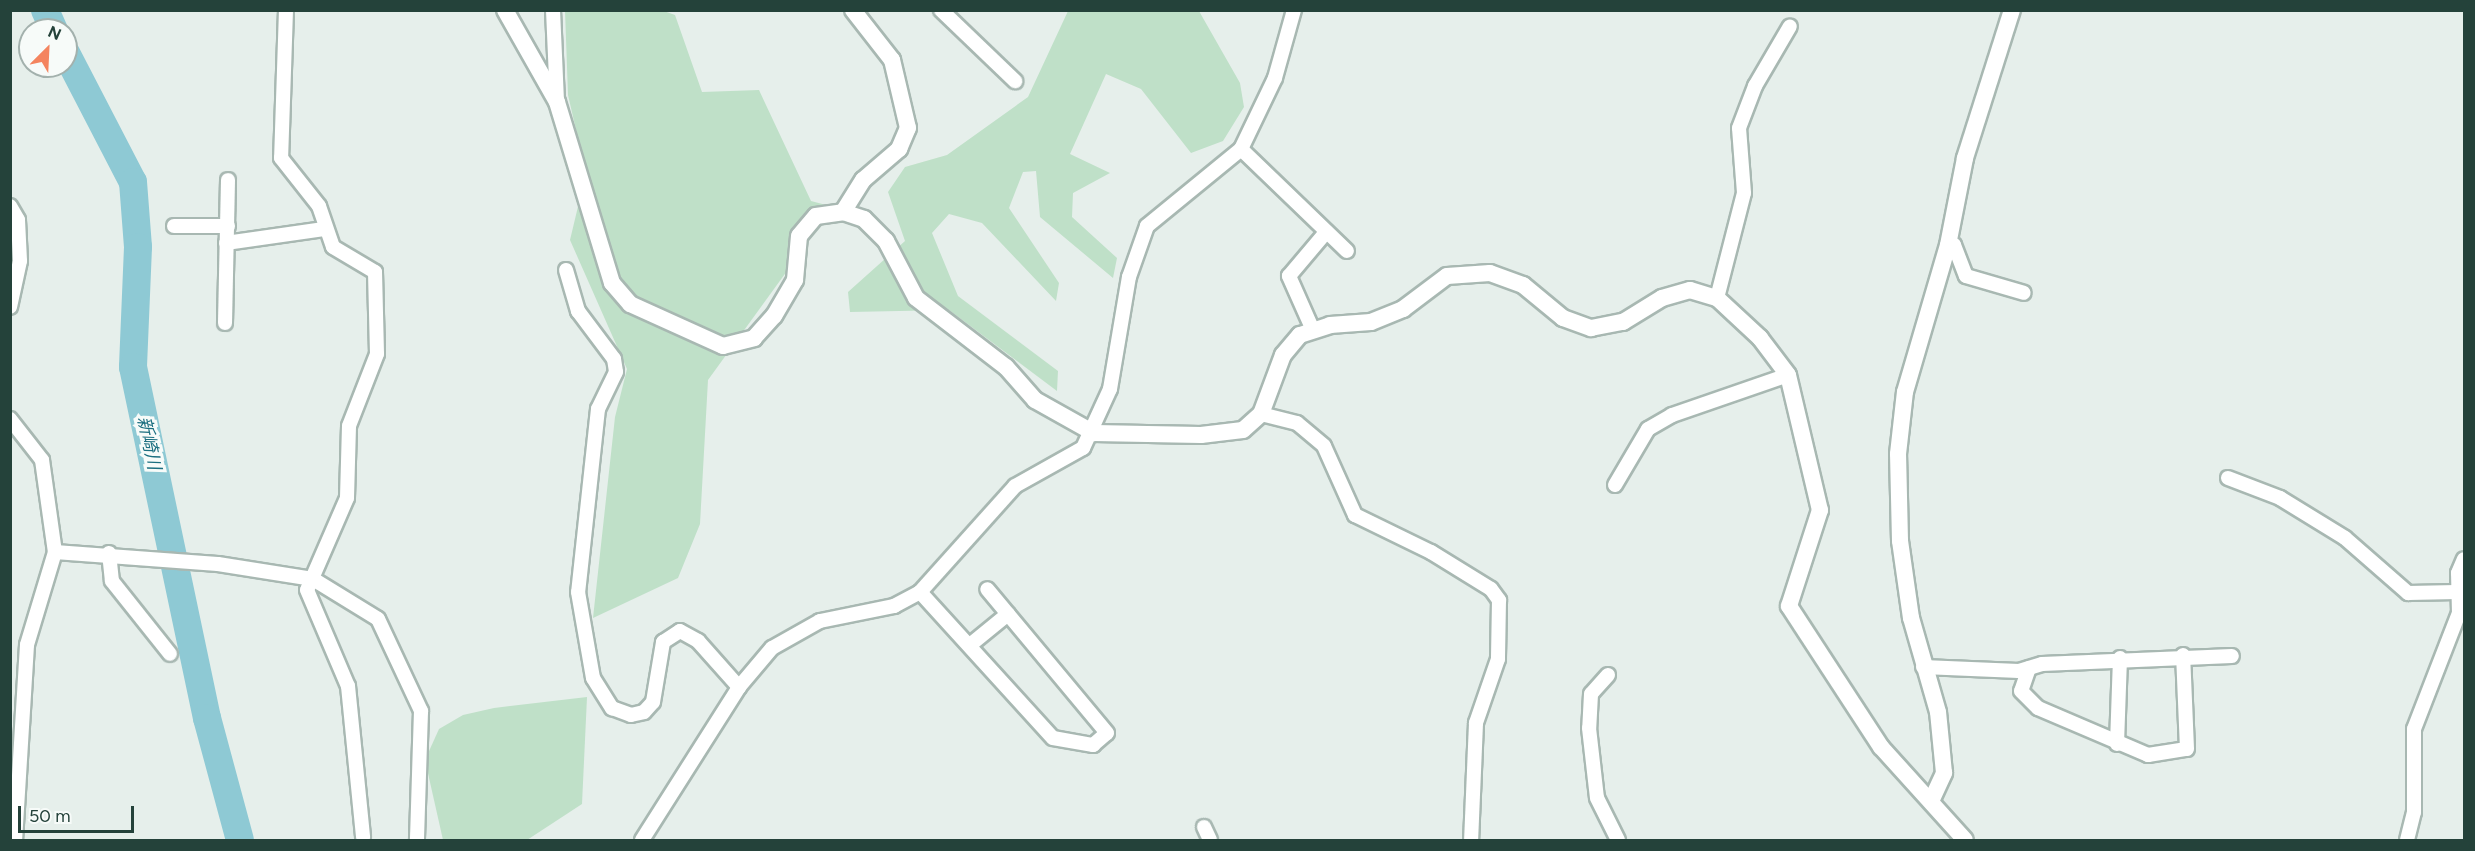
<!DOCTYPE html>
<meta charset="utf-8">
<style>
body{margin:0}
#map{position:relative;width:2475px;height:851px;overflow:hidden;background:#e6efeb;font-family:Figtree,"Noto Sans JP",sans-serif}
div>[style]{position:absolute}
.green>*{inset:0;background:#bfe0c8}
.river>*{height:28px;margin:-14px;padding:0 14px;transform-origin:14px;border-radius:14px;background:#8ec9d4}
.roads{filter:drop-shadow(2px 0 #a8b8b2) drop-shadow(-2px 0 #a8b8b2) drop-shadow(0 2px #a8b8b2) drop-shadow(0 -2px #a8b8b2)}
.minor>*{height:14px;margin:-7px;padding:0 7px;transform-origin:7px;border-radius:7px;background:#fff}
.tertiary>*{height:16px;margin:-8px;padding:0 8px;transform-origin:8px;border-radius:8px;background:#fff}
span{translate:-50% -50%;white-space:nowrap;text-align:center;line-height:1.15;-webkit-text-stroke:6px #f7fbf9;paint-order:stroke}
.water-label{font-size:18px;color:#1c6f80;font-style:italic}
.frame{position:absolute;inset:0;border:12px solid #24423a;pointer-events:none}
.north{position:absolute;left:18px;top:18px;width:60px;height:60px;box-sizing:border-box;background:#f7fbf9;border:2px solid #a3b1ad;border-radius:50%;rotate:24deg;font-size:16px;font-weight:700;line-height:24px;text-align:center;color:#24423a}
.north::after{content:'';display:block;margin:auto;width:21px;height:27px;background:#f4845f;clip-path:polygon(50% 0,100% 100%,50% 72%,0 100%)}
.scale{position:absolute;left:18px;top:806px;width:116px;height:27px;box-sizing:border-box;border:3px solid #24423a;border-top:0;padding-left:8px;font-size:18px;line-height:21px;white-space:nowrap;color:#24423a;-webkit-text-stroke:4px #f7fbf9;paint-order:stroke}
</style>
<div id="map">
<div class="green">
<div style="clip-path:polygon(661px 10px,675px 15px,702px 92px,759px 90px,811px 201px,826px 205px,803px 249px,708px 380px,700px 524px,678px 578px,593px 618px,615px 417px,627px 369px,570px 240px,586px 173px,568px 95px,565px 11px)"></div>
<div style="clip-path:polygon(1068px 11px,1199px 11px,1240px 83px,1244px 107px,1223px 141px,1191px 153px,1141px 89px,1106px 74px,1070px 154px,1110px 173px,1073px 193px,1072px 217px,1117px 258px,1113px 278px,1040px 217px,1036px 171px,1023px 172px,1009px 208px,1059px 283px,1056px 301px,982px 223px,949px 214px,932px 233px,958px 296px,1058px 371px,1057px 391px,949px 310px,850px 312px,848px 292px,905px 241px,888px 192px,905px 167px,947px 155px,1028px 97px)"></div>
<div style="clip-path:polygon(587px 697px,582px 804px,527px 840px,443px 840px,425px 760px,439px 729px,463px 715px,494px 708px)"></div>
</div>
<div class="river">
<div style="left:45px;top:10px;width:22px;rotate:66deg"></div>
<div style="left:66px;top:53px;width:145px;rotate:62.6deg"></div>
<div style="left:133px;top:182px;width:65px;rotate:85.6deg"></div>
<div style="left:138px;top:247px;width:120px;rotate:92.4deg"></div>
<div style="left:133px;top:367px;width:359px;rotate:78.1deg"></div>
<div style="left:207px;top:718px;width:126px;rotate:74.9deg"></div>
</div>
<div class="roads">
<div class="minor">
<div style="left:286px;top:10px;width:148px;rotate:91.9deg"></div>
<div style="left:281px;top:158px;width:61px;rotate:51.6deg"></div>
<div style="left:319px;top:206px;width:43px;rotate:71.1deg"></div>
<div style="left:333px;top:247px;width:49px;rotate:30.8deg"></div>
<div style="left:375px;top:272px;width:82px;rotate:88.6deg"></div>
<div style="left:377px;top:354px;width:77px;rotate:111.3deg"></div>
<div style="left:349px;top:426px;width:72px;rotate:91.6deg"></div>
<div style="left:347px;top:498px;width:100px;rotate:113.5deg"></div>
<div style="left:307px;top:590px;width:104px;rotate:66.9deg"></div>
<div style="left:348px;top:686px;width:152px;rotate:84.3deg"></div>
<div style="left:553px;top:10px;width:91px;rotate:87.5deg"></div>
<div style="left:941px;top:10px;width:103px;rotate:43.8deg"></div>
<div style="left:1241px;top:149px;width:147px;rotate:43.9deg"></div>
<div style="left:10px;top:206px;width:16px;rotate:60deg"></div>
<div style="left:18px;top:220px;width:41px;rotate:87.2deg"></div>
<div style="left:20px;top:261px;width:47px;rotate:102.3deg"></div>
<div style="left:174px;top:226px;width:54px"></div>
<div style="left:226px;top:243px;width:99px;rotate:-8.1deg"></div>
<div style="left:1948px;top:245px;width:6px"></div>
<div style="left:1954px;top:245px;width:33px;rotate:69deg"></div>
<div style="left:1966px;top:276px;width:60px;rotate:16.3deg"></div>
<div style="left:566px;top:270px;width:43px;rotate:73.7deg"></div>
<div style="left:578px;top:311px;width:60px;rotate:53.1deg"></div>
<div style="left:614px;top:359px;width:13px;rotate:81deg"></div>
<div style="left:616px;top:372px;width:41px;rotate:115.9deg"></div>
<div style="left:598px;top:409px;width:184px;rotate:96.2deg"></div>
<div style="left:578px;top:592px;width:87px;rotate:80.1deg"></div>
<div style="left:593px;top:678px;width:36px;rotate:58deg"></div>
<div style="left:612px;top:708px;width:20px;rotate:20deg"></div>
<div style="left:631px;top:715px;width:13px;rotate:-13deg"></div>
<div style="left:644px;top:712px;width:13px;rotate:-48deg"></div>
<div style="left:653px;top:702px;width:61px;rotate:-80.5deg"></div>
<div style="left:663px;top:642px;width:20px;rotate:-33deg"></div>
<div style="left:680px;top:631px;width:21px;rotate:29deg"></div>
<div style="left:698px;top:641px;width:62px;rotate:48.3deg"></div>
<div style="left:1717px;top:298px;width:108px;rotate:-75.6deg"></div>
<div style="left:1744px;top:193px;width:65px;rotate:-94.4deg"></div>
<div style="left:1739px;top:128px;width:45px;rotate:-69.1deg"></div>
<div style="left:1755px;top:86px;width:69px;rotate:-59.7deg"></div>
<div style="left:225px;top:323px;width:143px;rotate:-88.8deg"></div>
<div style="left:1312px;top:328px;width:57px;rotate:-113.9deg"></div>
<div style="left:1289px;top:276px;width:57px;rotate:-49.9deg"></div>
<div style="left:1261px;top:414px;width:37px;rotate:14deg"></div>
<div style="left:1297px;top:423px;width:35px;rotate:40deg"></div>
<div style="left:1324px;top:446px;width:76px;rotate:65.8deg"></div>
<div style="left:1355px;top:515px;width:85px;rotate:26deg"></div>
<div style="left:1431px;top:552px;width:70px;rotate:31.7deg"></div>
<div style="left:1491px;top:589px;width:14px;rotate:54deg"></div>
<div style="left:1499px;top:600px;width:59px;rotate:91deg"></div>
<div style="left:1498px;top:659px;width:68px;rotate:109deg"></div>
<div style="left:1476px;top:723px;width:117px;rotate:92.4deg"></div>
<div style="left:10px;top:419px;width:52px;rotate:52deg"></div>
<div style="left:42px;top:460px;width:93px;rotate:82deg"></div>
<div style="left:55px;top:552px;width:97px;rotate:106.8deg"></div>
<div style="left:27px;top:645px;width:195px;rotate:93.5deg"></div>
<div style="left:2228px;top:478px;width:56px;rotate:21deg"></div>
<div style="left:2280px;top:498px;width:76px;rotate:31.6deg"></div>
<div style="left:2345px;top:538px;width:84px;rotate:41.1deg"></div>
<div style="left:2408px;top:593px;width:49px;rotate:-1.2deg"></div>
<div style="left:1615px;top:485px;width:65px;rotate:-59.5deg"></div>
<div style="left:1648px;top:429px;width:28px;rotate:-30deg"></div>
<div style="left:1672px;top:415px;width:123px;rotate:-19deg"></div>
<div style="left:55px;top:552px;width:163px;rotate:4.2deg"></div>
<div style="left:218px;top:564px;width:96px;rotate:9deg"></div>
<div style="left:313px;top:579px;width:76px;rotate:31.6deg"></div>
<div style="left:378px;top:619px;width:102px;rotate:64.9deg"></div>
<div style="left:421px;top:711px;width:129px;rotate:91.8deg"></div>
<div style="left:109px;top:553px;width:28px;rotate:84deg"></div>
<div style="left:112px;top:581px;width:93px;rotate:51.5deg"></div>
<div style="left:920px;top:592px;width:197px;rotate:47.7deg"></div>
<div style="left:1053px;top:738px;width:41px;rotate:9.9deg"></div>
<div style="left:1093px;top:745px;width:18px;rotate:-41deg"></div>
<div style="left:1107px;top:733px;width:187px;rotate:-129.8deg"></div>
<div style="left:970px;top:645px;width:49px;rotate:-39.2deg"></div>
<div style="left:1923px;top:667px;width:96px;rotate:2.4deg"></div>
<div style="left:2019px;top:671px;width:24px;rotate:-17deg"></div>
<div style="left:2042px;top:664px;width:190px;rotate:-2.4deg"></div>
<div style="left:2029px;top:668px;width:24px;rotate:109deg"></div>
<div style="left:2021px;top:691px;width:24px;rotate:45deg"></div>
<div style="left:2038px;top:708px;width:120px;rotate:23.1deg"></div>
<div style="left:2148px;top:755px;width:39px;rotate:-9deg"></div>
<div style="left:2187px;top:749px;width:94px;rotate:-92.4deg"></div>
<div style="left:1608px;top:675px;width:25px;rotate:132deg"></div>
<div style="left:1591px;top:694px;width:34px;rotate:93deg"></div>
<div style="left:1589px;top:728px;width:70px;rotate:83.5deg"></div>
<div style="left:1597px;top:798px;width:47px;rotate:63.4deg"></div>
<div style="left:2117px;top:744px;width:86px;rotate:-88deg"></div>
<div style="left:1204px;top:827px;width:14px;rotate:65deg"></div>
<div style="left:642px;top:840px;width:181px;rotate:-57.6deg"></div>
<div style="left:739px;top:687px;width:51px;rotate:-49.8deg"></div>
<div style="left:772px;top:648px;width:55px;rotate:-29.4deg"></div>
<div style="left:820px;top:621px;width:76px;rotate:-11.5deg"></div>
<div style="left:894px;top:606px;width:30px;rotate:-28deg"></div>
<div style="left:920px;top:592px;width:142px;rotate:-48.1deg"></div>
<div style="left:1015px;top:486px;width:78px;rotate:-29.2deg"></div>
<div style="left:1083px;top:448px;width:65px;rotate:-65.4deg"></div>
<div style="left:1110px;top:389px;width:114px;rotate:-80.4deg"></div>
<div style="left:1129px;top:277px;width:54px;rotate:-70.6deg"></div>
<div style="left:1147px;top:226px;width:122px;rotate:-39.3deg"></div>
<div style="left:1241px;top:149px;width:79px;rotate:-64.4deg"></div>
<div style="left:1275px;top:78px;width:71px;rotate:-74.4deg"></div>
<div style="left:2407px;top:840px;width:29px;rotate:-76deg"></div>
<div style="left:2414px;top:812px;width:83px;rotate:-90deg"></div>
<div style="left:2414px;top:729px;width:124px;rotate:-68.8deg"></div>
<div style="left:2459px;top:613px;width:40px;rotate:-91.4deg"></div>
<div style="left:2458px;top:573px;width:15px;rotate:-67deg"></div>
</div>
<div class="tertiary">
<div style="left:505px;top:10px;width:106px;rotate:60.5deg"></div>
<div style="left:557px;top:102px;width:189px;rotate:73.1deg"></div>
<div style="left:612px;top:283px;width:28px;rotate:49deg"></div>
<div style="left:630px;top:304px;width:102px;rotate:24.3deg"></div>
<div style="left:723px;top:346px;width:32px;rotate:-14deg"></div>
<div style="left:754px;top:338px;width:30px;rotate:-48deg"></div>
<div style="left:774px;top:316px;width:42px;rotate:-59.7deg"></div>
<div style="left:795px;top:280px;width:44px;rotate:-84.8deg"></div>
<div style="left:799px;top:236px;width:26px;rotate:-50deg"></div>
<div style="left:816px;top:216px;width:27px;rotate:-8deg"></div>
<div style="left:843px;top:212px;width:22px;rotate:18deg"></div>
<div style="left:864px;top:219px;width:31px;rotate:45deg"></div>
<div style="left:886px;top:241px;width:64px;rotate:62.2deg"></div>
<div style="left:916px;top:298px;width:113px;rotate:37.5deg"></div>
<div style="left:1006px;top:367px;width:44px;rotate:48.7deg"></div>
<div style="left:1035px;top:400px;width:68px;rotate:29.2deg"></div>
<div style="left:1094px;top:433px;width:107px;rotate:1.1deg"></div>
<div style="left:1201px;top:435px;width:42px;rotate:-6.8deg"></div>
<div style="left:1243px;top:430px;width:24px;rotate:-42deg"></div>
<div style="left:1261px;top:414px;width:63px;rotate:-69.6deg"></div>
<div style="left:1283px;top:355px;width:26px;rotate:-50deg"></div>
<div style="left:1300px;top:335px;width:32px;rotate:-18deg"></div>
<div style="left:1330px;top:325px;width:41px;rotate:-4.2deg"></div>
<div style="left:1371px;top:322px;width:35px;rotate:-22deg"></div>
<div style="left:1403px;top:309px;width:55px;rotate:-36.9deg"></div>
<div style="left:1447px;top:276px;width:43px;rotate:-4deg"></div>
<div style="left:1490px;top:273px;width:35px;rotate:20deg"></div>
<div style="left:1523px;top:285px;width:52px;rotate:39.5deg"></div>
<div style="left:1563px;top:318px;width:30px;rotate:20deg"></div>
<div style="left:1591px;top:328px;width:33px;rotate:-11deg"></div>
<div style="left:1623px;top:322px;width:46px;rotate:-31.6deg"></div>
<div style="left:1662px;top:298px;width:29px;rotate:-16deg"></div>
<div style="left:1690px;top:290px;width:28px;rotate:17deg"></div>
<div style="left:1717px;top:298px;width:59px;rotate:42.9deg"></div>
<div style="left:1760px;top:338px;width:46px;rotate:52.9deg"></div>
<div style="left:1788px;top:375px;width:139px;rotate:76.7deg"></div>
<div style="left:1820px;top:510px;width:101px;rotate:107.9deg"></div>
<div style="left:1789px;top:606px;width:168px;rotate:56.9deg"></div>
<div style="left:1881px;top:747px;width:125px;rotate:47.9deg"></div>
<div style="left:843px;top:212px;width:38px;rotate:-58deg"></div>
<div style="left:863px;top:180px;width:48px;rotate:-40.7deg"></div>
<div style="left:899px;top:149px;width:23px;rotate:-67deg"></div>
<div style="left:908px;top:128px;width:70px;rotate:-103.2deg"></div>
<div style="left:892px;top:60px;width:63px;rotate:-128deg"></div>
<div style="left:1932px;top:799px;width:29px;rotate:-65deg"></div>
<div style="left:1944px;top:773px;width:61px;rotate:-95.6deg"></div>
<div style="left:1938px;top:712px;width:98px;rotate:-106deg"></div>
<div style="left:1911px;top:618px;width:78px;rotate:-98.1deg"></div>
<div style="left:1900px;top:541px;width:87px;rotate:-91.3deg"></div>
<div style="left:1898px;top:454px;width:62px;rotate:-83.6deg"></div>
<div style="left:1905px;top:392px;width:153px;rotate:-73.7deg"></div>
<div style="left:1948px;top:245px;width:89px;rotate:-78.9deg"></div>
<div style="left:1965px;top:158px;width:155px;rotate:-72.4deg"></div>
</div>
</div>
<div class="water-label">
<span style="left:149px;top:443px;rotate:78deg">新崎川</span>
</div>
<div class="frame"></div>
<div class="north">N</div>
<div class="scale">50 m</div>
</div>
